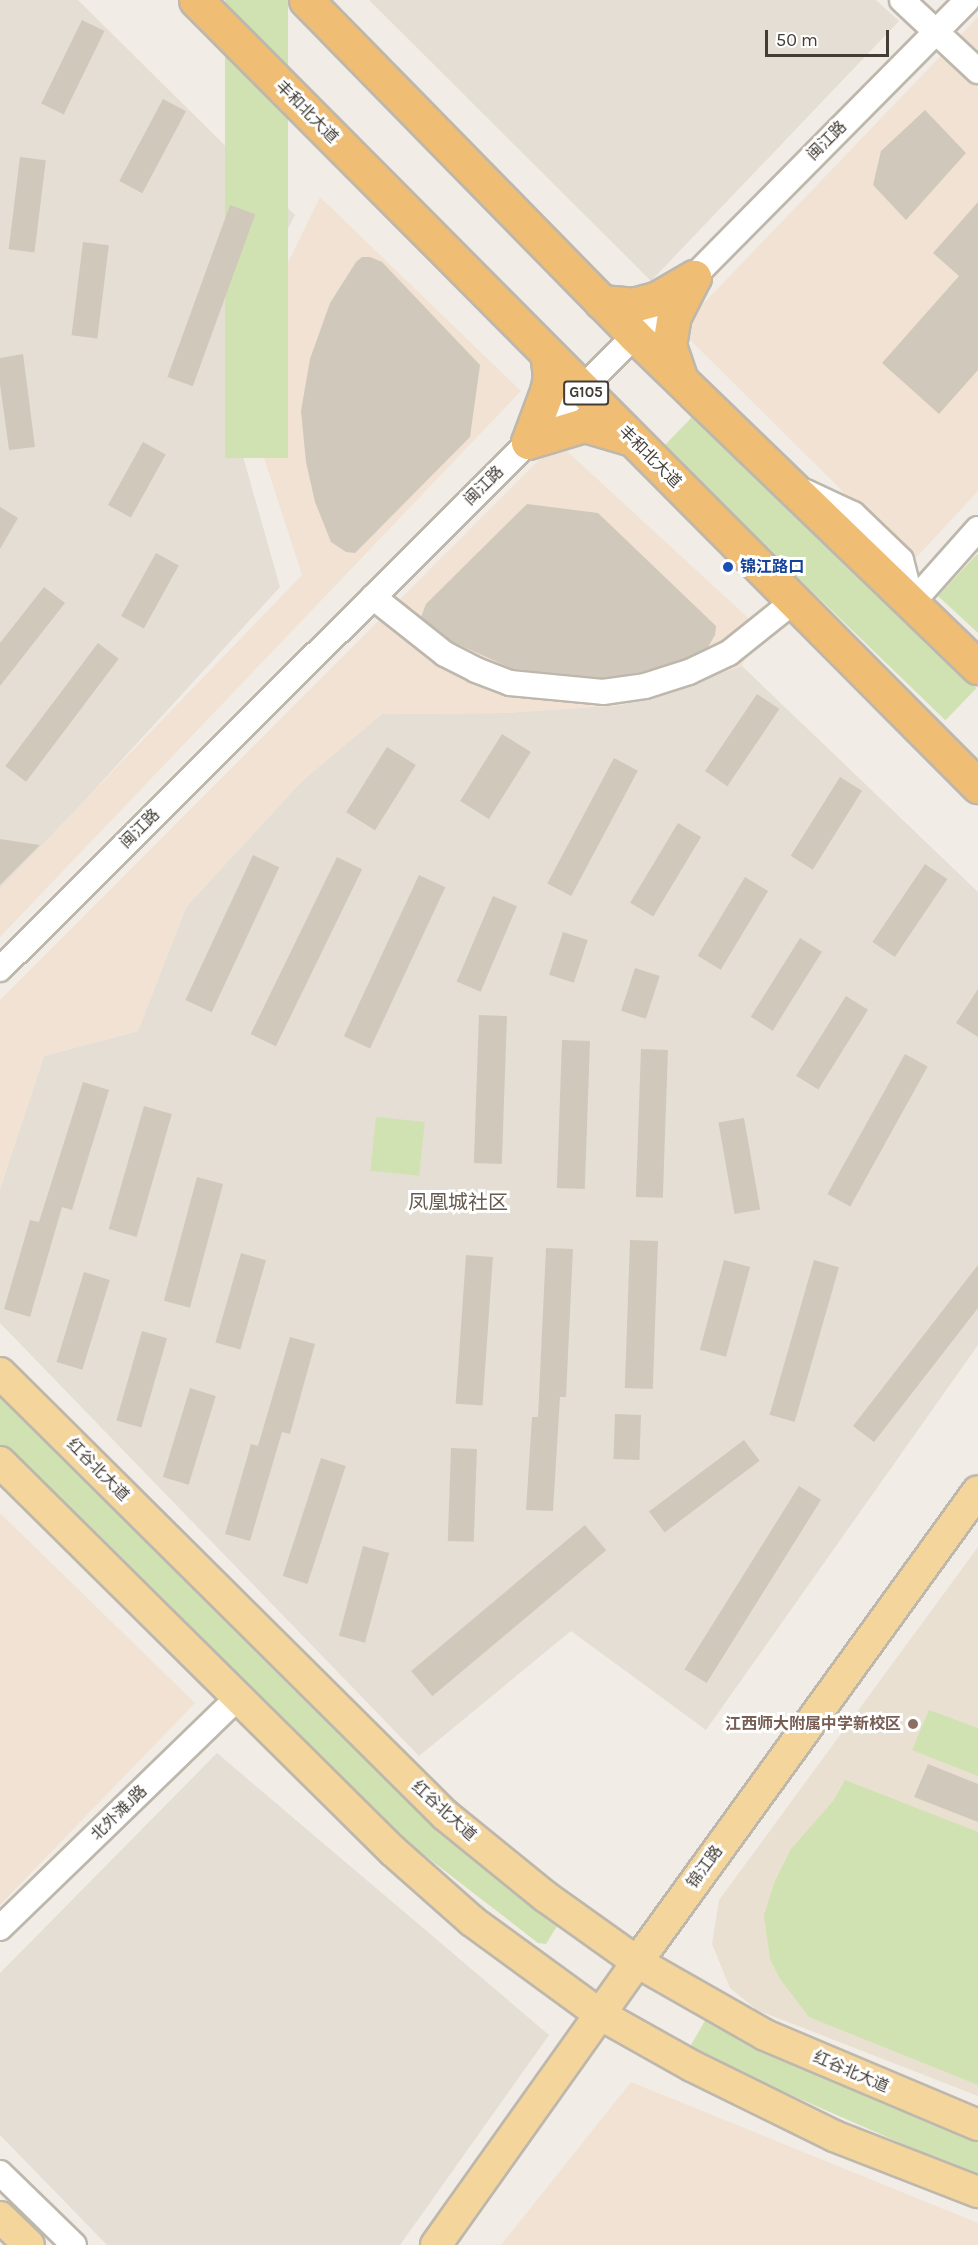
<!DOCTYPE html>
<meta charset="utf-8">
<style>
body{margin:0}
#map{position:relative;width:978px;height:2245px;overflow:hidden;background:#f1ede6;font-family:Karla,"Noto Sans SC",sans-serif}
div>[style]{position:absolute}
.residential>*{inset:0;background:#e4ded4}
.commercial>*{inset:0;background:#f1e2d3}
.education>*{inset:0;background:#e9e0d1}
.green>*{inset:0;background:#d0e2b2;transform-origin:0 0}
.building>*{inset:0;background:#d1c8bc;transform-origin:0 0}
.roads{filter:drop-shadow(2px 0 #beb7ac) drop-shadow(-2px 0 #beb7ac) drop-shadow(0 2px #beb7ac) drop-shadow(0 -2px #beb7ac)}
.minor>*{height:24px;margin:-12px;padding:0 12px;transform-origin:12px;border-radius:12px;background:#fff}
.major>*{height:30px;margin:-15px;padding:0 15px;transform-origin:15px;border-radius:15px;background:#f4d59c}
.highway>*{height:33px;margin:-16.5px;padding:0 16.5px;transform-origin:16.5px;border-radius:16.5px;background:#efbd73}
.dots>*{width:16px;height:16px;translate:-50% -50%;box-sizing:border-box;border:3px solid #fff;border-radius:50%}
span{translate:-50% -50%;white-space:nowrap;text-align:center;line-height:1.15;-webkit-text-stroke:6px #fff;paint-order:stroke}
.shield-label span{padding:2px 4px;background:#fff;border:2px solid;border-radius:4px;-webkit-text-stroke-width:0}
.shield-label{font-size:15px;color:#433d36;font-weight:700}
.street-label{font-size:16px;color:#433d36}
.transit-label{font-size:16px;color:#164399;font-weight:700}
.left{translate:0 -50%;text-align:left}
.education-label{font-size:16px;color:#785e54;font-weight:700}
.right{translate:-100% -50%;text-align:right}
.quarter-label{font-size:20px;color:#655a4e}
.scale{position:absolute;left:765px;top:30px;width:124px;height:27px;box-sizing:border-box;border:3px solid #433d36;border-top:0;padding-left:8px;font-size:18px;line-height:21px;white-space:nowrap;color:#433d36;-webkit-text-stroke:4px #fff;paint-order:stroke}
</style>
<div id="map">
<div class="residential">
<div style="clip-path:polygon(0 0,78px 0,295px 215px,237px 327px,237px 435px,280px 587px,0 893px)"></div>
<div style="clip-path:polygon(369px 0,876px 0,899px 21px,651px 281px)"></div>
<div style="clip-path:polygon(742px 666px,978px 892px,978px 1345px,706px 1730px,571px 1631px,419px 1756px,0 1323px,0 1189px,44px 1056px,138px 1031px,186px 907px,303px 780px,382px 714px,505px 713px,622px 705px)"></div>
<div style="clip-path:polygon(217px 1753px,549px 2035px,400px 2245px,107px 2245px,0 2135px,0 1973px)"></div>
</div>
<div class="commercial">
<div style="clip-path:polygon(978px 17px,978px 491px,913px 561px,679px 329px)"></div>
<div style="clip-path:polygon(320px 197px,521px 391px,0 937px,0 888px,302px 575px,253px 424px,254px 332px)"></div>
<div style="clip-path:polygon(557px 442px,758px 627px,742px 666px,622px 705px,505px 713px,382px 714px,303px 780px,186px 907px,138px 1031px,44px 1056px,0 1189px,0 1000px)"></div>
<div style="clip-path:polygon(0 1513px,195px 1703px,0 1905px)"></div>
<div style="clip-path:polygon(631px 2082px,978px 2223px,978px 2245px,501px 2245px)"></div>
</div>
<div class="education">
<div style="clip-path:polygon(978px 1547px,978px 2096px,757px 2010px,730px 1988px,712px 1944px,719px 1900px)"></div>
</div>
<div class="green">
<div style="left:225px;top:0;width:63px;height:458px"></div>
<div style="left:694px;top:415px;width:393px;height:45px;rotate:44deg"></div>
<div style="clip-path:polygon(978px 553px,978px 633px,938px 596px)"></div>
<div style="left:376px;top:1117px;width:49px;height:54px;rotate:6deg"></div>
<div style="clip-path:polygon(0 1388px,559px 1923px,546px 1944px,538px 1943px,375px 1817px,0 1445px)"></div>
<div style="clip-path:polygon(929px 1710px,978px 1728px,978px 1776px,912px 1750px)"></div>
<div style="clip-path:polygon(845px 1780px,978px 1832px,978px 2085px,809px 2017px,780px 1979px,770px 1959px,764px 1916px,774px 1883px,791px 1849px,834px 1800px)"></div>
<div style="clip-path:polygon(710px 2012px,978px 2139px,978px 2177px,695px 2053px,691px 2045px)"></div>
</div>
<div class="building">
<div style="left:82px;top:20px;width:25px;height:93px;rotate:26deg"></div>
<div style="left:163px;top:99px;width:26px;height:93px;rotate:28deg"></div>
<div style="clip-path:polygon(925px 110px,966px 153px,906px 220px,873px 185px,881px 151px)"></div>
<div style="left:20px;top:157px;width:26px;height:93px;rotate:7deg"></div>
<div style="clip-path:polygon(978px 202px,978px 370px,939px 414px,882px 363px,959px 276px,933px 253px)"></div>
<div style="left:230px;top:205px;width:27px;height:183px;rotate:20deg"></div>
<div style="left:83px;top:242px;width:26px;height:94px;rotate:7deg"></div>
<div style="clip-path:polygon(362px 257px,370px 257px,382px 262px,480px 365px,470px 437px,355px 553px,346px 552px,331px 542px,315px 502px,306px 462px,301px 411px,310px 359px,330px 303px,356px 262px)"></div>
<div style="clip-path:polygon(23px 354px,35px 447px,9px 450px,0 384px,0 358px)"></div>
<div style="left:143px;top:442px;width:26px;height:72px;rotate:29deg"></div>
<div style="clip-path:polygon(527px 504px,598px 513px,716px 626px,715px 635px,708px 647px,684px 659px,642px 672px,603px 678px,513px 669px,453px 642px,421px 617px,426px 604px)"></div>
<div style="clip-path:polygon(0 507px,18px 518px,0 549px)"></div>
<div style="left:156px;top:553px;width:26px;height:72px;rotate:29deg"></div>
<div style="clip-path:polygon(44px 587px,65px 603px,0 686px,0 643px)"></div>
<div style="left:98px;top:643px;width:26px;height:154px;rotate:37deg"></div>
<div style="left:757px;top:694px;width:27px;height:93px;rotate:34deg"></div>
<div style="left:502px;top:734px;width:34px;height:79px;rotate:32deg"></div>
<div style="left:387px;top:747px;width:34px;height:77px;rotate:32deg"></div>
<div style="left:614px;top:758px;width:27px;height:142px;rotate:28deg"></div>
<div style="left:840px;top:777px;width:26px;height:93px;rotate:32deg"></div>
<div style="left:678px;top:823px;width:27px;height:93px;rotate:31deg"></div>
<div style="clip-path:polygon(0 839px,40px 845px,0 885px)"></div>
<div style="left:253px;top:855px;width:29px;height:160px;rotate:25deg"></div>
<div style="left:337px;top:857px;width:28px;height:197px;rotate:26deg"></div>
<div style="left:925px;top:864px;width:27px;height:94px;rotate:34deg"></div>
<div style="left:419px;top:875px;width:29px;height:178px;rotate:25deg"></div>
<div style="left:745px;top:877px;width:27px;height:92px;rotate:31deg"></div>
<div style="left:493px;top:896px;width:26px;height:93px;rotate:23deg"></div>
<div style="left:563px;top:932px;width:26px;height:45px;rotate:18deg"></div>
<div style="left:800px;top:938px;width:26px;height:93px;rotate:32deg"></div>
<div style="left:635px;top:968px;width:26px;height:45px;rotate:18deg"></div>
<div style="clip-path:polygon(978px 989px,978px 1037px,956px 1023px)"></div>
<div style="left:846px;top:996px;width:26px;height:94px;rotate:32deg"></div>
<div style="left:479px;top:1015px;width:28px;height:148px;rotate:2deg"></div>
<div style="left:562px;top:1040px;width:28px;height:148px;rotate:2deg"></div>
<div style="left:641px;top:1049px;width:27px;height:148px;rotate:2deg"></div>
<div style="left:905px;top:1054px;width:26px;height:160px;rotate:29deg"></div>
<div style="clip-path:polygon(83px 1082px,109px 1090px,72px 1210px,62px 1207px,30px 1317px,4px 1309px,30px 1220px,39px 1222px)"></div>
<div style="left:144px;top:1106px;width:29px;height:128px;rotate:16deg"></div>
<div style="left:744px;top:1118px;width:93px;height:26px;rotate:80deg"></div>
<div style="left:197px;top:1177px;width:27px;height:128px;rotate:15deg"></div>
<div style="left:630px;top:1240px;width:28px;height:148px;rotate:2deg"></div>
<div style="clip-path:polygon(546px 1248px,573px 1249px,566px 1397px,560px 1397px,553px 1511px,526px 1510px,532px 1417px,538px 1417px)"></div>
<div style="left:241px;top:1253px;width:26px;height:93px;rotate:16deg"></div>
<div style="left:466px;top:1255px;width:27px;height:149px;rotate:4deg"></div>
<div style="left:724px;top:1260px;width:27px;height:93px;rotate:15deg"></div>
<div style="left:814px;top:1260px;width:26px;height:161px;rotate:16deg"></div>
<div style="clip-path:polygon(978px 1265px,978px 1308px,874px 1442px,853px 1426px)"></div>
<div style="left:84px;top:1272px;width:27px;height:94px;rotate:17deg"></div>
<div style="left:142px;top:1331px;width:26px;height:93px;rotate:16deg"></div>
<div style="clip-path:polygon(290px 1337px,315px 1344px,290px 1434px,282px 1432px,250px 1541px,225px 1534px,251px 1444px,258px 1446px)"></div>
<div style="left:190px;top:1388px;width:27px;height:93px;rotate:17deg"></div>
<div style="left:615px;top:1414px;width:26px;height:45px;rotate:2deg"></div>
<div style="left:744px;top:1440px;width:26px;height:119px;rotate:53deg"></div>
<div style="left:451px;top:1448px;width:26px;height:93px;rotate:2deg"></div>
<div style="left:321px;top:1458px;width:26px;height:124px;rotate:18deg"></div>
<div style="left:799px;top:1486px;width:26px;height:216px;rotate:32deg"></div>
<div style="left:585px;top:1525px;width:33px;height:227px;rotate:50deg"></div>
<div style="left:363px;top:1546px;width:27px;height:93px;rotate:15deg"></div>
<div style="clip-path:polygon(928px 1764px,978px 1784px,978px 1822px,914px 1797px)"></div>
</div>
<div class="roads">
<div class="minor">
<div style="left:902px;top:0;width:104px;rotate:43.1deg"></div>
<div style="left:806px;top:492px;width:52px;rotate:25.1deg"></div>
<div style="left:853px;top:514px;width:66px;rotate:43.8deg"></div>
<div style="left:901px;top:560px;width:44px;rotate:75.7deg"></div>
<div style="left:373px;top:597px;width:92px;rotate:38.4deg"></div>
<div style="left:445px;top:654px;width:35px;rotate:27deg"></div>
<div style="left:476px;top:670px;width:36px;rotate:21deg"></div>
<div style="left:510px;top:683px;width:93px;rotate:5.5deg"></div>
<div style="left:603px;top:692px;width:42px;rotate:-8.1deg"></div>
<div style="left:645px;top:686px;width:46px;rotate:-17.7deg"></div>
<div style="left:689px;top:672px;width:44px;rotate:-25.4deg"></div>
<div style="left:729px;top:653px;width:83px;rotate:-38.7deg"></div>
<div style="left:912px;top:603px;width:99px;rotate:-48.3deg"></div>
<div style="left:0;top:969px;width:897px;rotate:-44.91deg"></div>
<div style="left:635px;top:336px;width:472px;rotate:-45.3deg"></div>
<div style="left:0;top:1928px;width:332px;rotate:-44.1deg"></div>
<div style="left:0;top:2173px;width:103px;rotate:44.2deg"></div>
</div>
<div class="major">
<div style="left:0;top:1373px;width:627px;rotate:44.81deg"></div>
<div style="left:445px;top:1815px;width:130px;rotate:39.1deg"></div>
<div style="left:546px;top:1897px;width:112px;rotate:35.5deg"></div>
<div style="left:637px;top:1962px;width:147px;rotate:29.7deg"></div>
<div style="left:765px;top:2035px;width:231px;rotate:22.9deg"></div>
<div style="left:0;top:1462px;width:553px;rotate:44.71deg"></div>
<div style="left:393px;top:1851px;width:106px;rotate:41.5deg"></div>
<div style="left:472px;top:1921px;width:160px;rotate:36.1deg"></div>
<div style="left:601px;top:2015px;width:104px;rotate:29.3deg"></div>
<div style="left:692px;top:2066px;width:158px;rotate:26.2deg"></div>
<div style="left:834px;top:2136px;width:155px;rotate:21.3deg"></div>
<div style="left:0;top:2217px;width:40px;rotate:44deg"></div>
<div style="left:436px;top:2245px;width:347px;rotate:-54.6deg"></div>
<div style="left:637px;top:1962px;width:581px;rotate:-54.1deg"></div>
</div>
<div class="highway">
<div style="left:196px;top:0;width:1109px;rotate:45.15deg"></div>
<div style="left:306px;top:0;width:470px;rotate:45.6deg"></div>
<div style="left:635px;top:336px;width:477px;rotate:44deg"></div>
<div style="left:601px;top:302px;width:32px;rotate:5deg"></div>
<div style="left:633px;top:305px;width:24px;rotate:-15deg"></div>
<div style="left:656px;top:299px;width:44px;rotate:-30.1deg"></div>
<div style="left:681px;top:380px;width:36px;rotate:-109deg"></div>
<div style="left:669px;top:346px;width:30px;rotate:-81deg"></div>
<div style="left:674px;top:316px;width:44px;rotate:-62.9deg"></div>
<div style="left:528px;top:442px;width:59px;rotate:-16.9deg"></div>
<div style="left:584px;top:425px;width:47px;rotate:16.1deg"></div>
<div style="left:528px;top:442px;width:54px;rotate:-69.6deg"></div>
<div style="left:547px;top:391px;width:14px;rotate:-78deg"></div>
<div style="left:550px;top:377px;width:23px;rotate:-97deg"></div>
</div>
</div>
<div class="dots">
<div style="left:728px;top:567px;background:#1a4fb4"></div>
<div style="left:913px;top:1724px;background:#8d6e63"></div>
</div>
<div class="shield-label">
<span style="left:586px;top:393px">G105</span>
</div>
<div class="street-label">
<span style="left:307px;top:112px;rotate:45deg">丰和北大道</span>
<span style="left:827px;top:141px;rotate:-45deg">闽江路</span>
<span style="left:650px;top:457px;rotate:45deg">丰和北大道</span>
<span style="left:484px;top:486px;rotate:-45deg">闽江路</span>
<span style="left:140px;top:829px;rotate:-45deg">闽江路</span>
<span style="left:98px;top:1470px;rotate:45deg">红谷北大道</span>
<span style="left:444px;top:1811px;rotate:42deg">红谷北大道</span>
<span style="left:119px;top:1813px;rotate:-44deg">北外滩J路</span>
<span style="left:705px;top:1867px;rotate:-54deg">锦江路</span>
<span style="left:851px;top:2072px;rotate:23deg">红谷北大道</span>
</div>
<div class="transit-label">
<span class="left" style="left:740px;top:567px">锦江路口</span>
</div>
<div class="education-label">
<span class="right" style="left:901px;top:1724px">江西师大附属中学新校区</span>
</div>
<div class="quarter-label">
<span style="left:458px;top:1202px">凤凰城社区</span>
</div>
<div class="scale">50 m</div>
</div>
